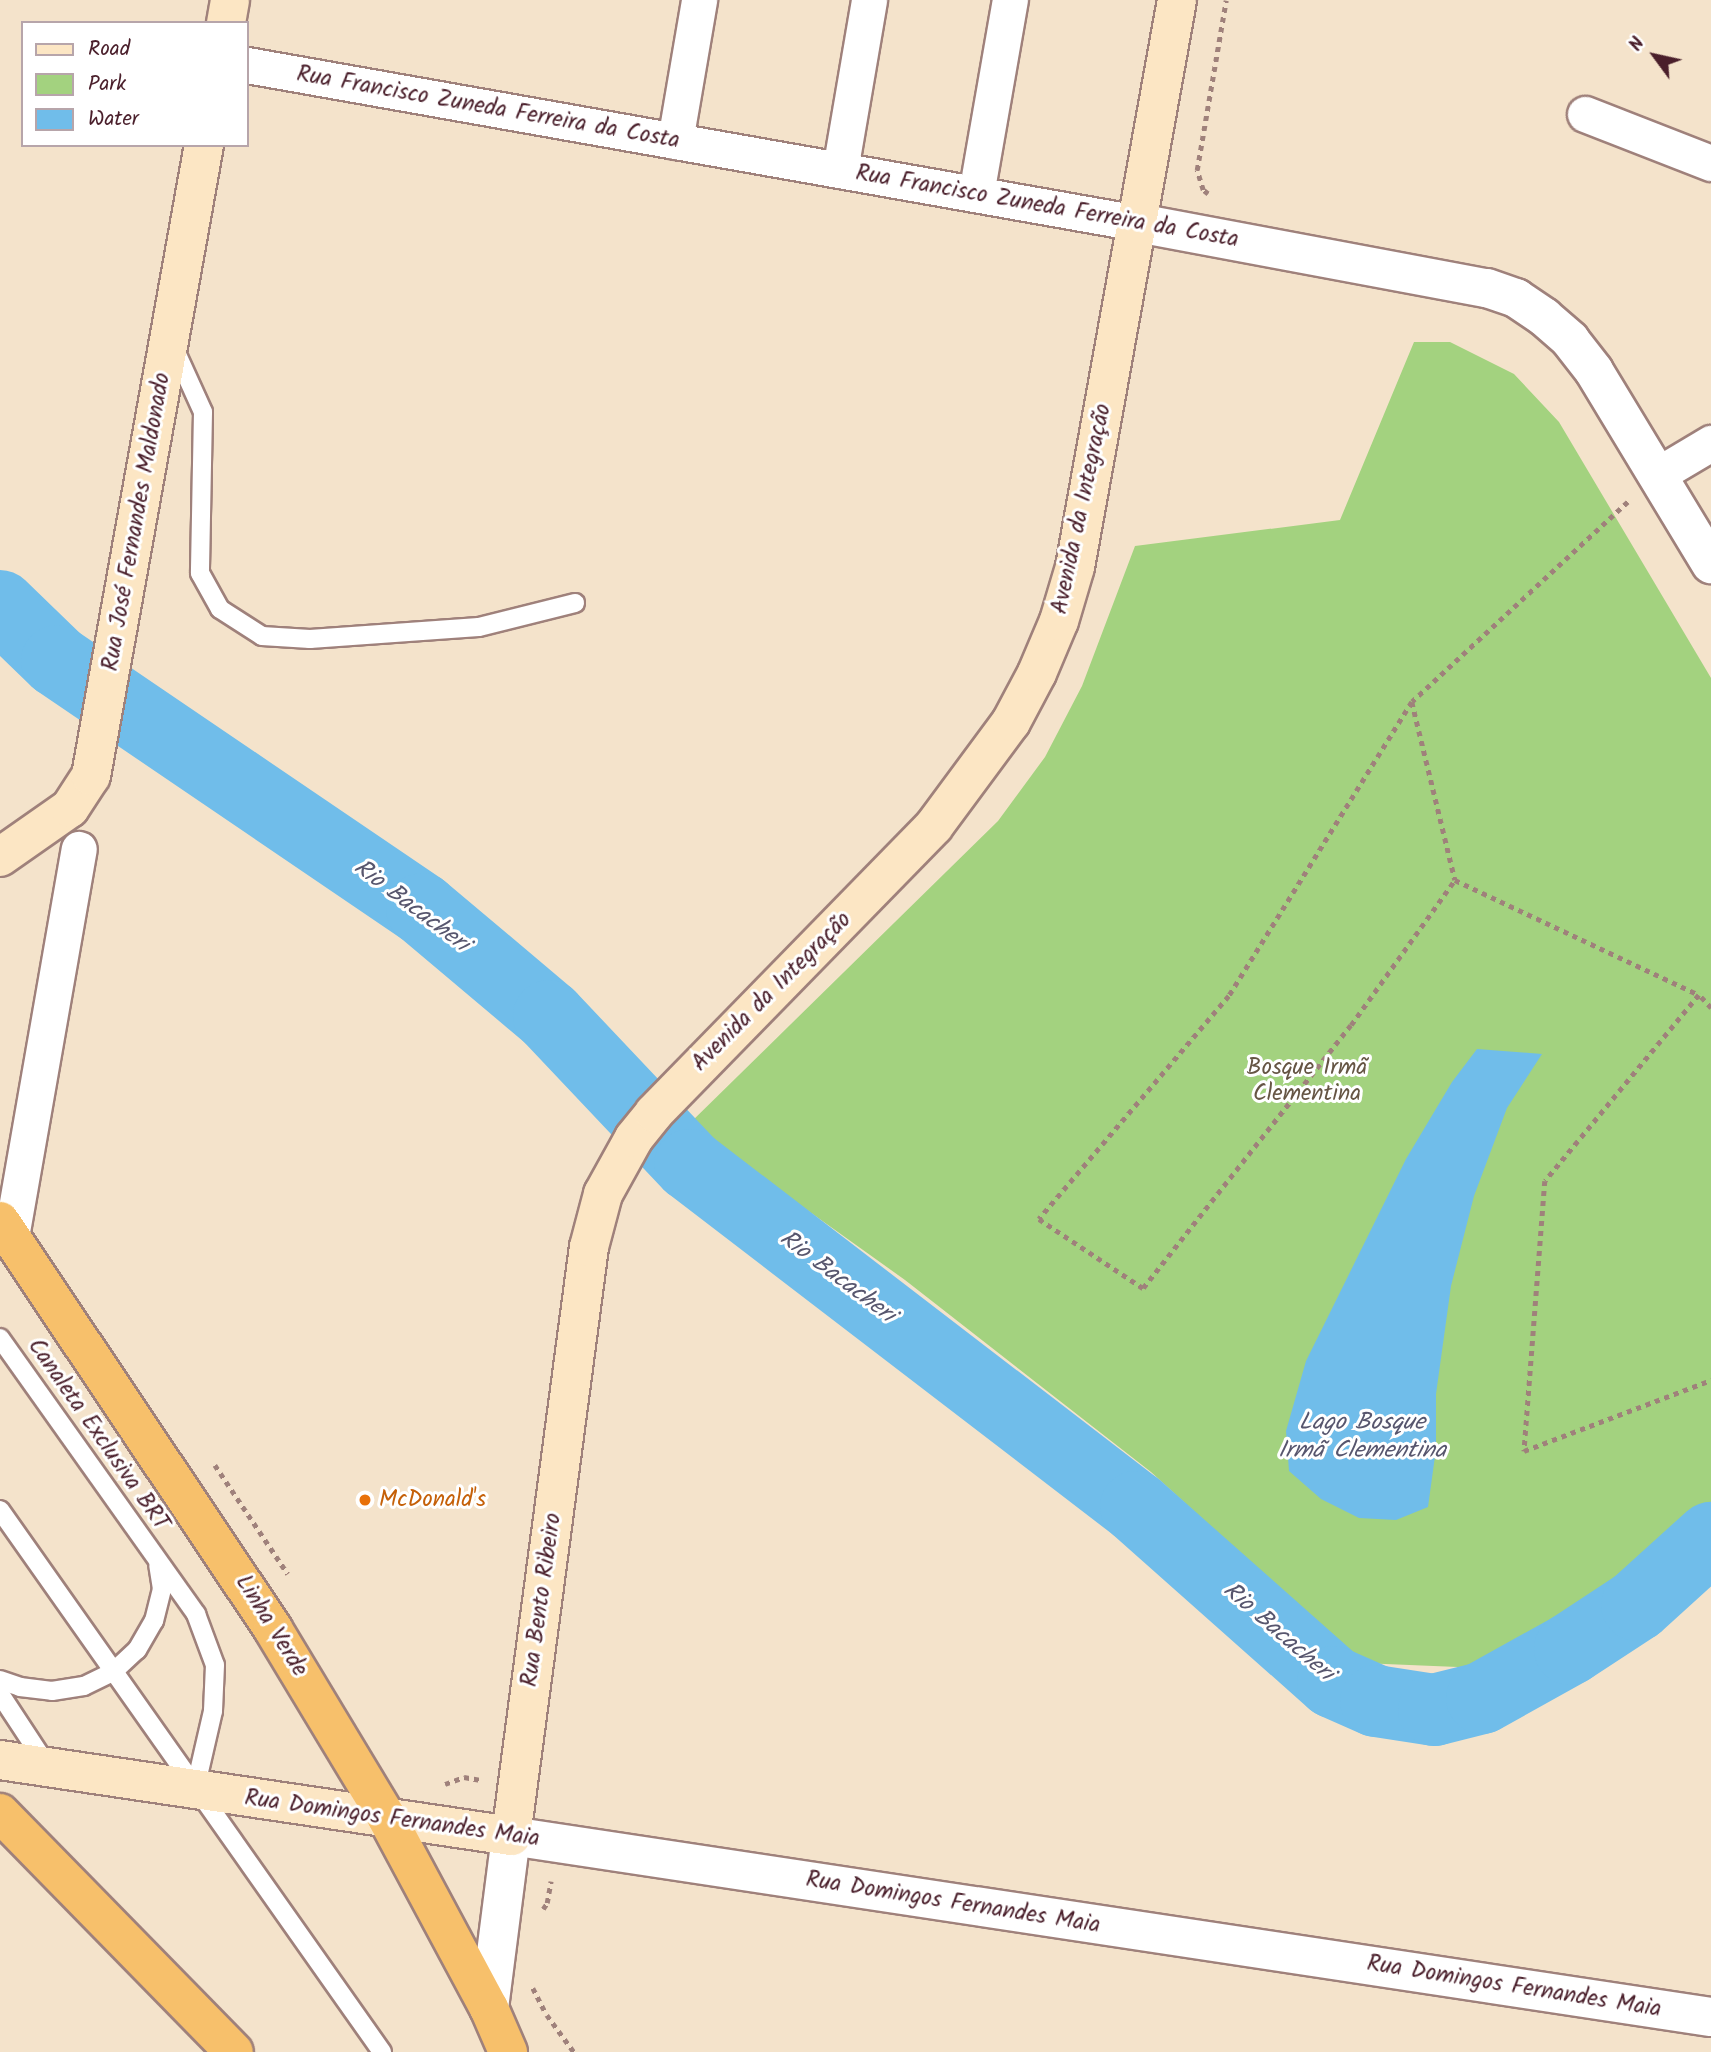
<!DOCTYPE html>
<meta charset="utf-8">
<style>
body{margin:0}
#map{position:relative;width:1711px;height:2052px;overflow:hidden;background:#f4e3cb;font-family:Kalam,sans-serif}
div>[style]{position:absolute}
.green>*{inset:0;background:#a3d27f}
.water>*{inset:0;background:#70bdea}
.river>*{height:72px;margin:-36px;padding:0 36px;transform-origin:36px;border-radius:36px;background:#70bdea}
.path>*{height:4.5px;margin-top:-2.25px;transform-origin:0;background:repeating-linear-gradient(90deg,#9f817b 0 5px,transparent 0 10px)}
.roads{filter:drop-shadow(2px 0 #9f817b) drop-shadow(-2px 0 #9f817b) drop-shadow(0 2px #9f817b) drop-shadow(0 -2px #9f817b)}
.service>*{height:18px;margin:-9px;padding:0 9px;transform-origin:9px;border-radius:9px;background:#fff}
.minor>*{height:35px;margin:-17.5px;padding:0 17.5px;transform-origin:17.5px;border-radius:17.5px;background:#fff}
.tertiary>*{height:38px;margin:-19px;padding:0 19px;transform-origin:19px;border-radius:19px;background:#fff}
.secondary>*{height:38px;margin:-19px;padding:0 19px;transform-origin:19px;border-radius:19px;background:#fce6c4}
.trunk>*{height:38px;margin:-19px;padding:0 19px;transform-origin:19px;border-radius:19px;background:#f7c06b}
.dots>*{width:19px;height:19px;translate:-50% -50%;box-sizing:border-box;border:4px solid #fff;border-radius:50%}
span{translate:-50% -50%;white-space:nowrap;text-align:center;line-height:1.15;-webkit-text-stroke:6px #fff;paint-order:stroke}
.street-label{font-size:23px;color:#4a1f2b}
.park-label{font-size:23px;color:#655544}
.food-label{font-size:23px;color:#c56008}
.left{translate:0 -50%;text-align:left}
.water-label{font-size:24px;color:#57566e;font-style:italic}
.legend{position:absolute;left:21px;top:21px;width:228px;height:126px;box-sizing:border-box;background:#fff;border:2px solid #b7a5aa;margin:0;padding:9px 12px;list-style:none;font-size:21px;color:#4a1f2b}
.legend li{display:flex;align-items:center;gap:14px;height:35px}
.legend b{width:35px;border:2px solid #b7a5aa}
.north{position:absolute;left:1620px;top:21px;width:70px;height:70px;-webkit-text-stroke:5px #fff;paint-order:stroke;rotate:303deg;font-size:19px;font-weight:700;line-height:28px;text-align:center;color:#4a1f2b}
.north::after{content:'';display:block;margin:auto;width:24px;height:32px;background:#4a1f2b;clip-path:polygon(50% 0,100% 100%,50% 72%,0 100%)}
</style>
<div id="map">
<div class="green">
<div style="clip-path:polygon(1414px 342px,1450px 342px,1514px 374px,1559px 422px,1711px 678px,1711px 1510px,1633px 1573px,1482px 1668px,1361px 1663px,1151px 1472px,905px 1280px,688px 1125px,998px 821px,1045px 757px,1082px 686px,1135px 546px,1340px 520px)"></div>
</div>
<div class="water">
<div style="clip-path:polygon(1477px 1049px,1542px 1054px,1507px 1108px,1474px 1196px,1451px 1286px,1436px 1394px,1436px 1449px,1428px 1507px,1396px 1520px,1359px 1518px,1321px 1499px,1289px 1471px,1286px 1431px,1306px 1361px,1406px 1159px,1452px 1082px)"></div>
</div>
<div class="river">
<div style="left:0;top:606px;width:79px;rotate:44deg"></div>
<div style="left:57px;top:661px;width:441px;rotate:34.2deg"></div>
<div style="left:422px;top:909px;width:166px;rotate:40.1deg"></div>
<div style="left:549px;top:1016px;width:205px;rotate:46.6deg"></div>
<div style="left:690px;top:1165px;width:562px;rotate:37.48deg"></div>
<div style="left:1136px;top:1507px;width:264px;rotate:41.6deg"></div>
<div style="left:1333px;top:1682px;width:47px;rotate:23.8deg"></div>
<div style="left:1376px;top:1701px;width:59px;rotate:8.8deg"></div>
<div style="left:1434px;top:1710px;width:49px;rotate:-14deg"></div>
<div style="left:1482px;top:1698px;width:101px;rotate:-29.1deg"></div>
<div style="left:1570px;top:1649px;width:80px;rotate:-33.3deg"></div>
<div style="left:1637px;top:1605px;width:100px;rotate:-42.2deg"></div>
</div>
<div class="path">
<div style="left:1208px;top:194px;width:6px;rotate:-141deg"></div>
<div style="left:1203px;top:190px;width:21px;rotate:-107deg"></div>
<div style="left:1197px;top:170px;width:172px;rotate:-80.3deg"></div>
<div style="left:1628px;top:502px;width:294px;rotate:137.2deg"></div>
<div style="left:1412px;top:702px;width:346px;rotate:121.9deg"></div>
<div style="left:1229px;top:996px;width:293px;rotate:130.4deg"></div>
<div style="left:1039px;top:1219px;width:125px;rotate:33.6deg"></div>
<div style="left:1143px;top:1288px;width:335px;rotate:-51.7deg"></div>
<div style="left:1351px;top:1025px;width:178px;rotate:-54.4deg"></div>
<div style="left:1455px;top:880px;width:270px;rotate:25.2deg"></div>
<div style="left:1412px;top:702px;width:183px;rotate:76.4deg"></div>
<div style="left:1711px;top:1008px;width:18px;rotate:-133deg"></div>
<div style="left:1699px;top:995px;width:241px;rotate:129.6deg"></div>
<div style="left:1545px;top:1181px;width:271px;rotate:94.4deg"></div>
<div style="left:1524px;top:1451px;width:200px;rotate:-20.8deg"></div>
<div style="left:215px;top:1465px;width:131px;rotate:56.2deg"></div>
<div style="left:445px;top:1784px;width:20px;rotate:-20deg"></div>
<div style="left:464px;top:1777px;width:17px;rotate:10deg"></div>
<div style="left:543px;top:1909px;width:7px;rotate:-56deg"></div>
<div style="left:547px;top:1903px;width:22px;rotate:-80deg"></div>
<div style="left:533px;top:1988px;width:30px;rotate:63deg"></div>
<div style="left:547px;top:2015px;width:46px;rotate:53.9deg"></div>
</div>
<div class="roads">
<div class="service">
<div style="left:174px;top:348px;width:70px;rotate:65.6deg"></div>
<div style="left:203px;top:412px;width:161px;rotate:91.1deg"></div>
<div style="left:200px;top:573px;width:41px;rotate:60.9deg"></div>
<div style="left:220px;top:609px;width:50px;rotate:32.7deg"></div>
<div style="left:262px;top:636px;width:48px;rotate:3.6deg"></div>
<div style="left:310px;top:639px;width:169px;rotate:-4.1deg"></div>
<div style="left:479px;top:627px;width:99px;rotate:-14deg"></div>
<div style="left:0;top:1338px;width:339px;rotate:54.6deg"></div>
<div style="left:196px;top:1614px;width:54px;rotate:69.6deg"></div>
<div style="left:215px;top:1665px;width:46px;rotate:92.5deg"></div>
<div style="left:213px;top:1711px;width:80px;rotate:103deg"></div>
<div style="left:0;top:1510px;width:663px;rotate:54.82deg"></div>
<div style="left:0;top:1680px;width:21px;rotate:19deg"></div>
<div style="left:20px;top:1687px;width:32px;rotate:7deg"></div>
<div style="left:52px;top:1691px;width:32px;rotate:-9deg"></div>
<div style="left:84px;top:1686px;width:32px;rotate:-26deg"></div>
<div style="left:113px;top:1672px;width:33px;rotate:-43deg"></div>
<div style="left:137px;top:1650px;width:34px;rotate:-60deg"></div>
<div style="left:154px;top:1621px;width:33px;rotate:-76deg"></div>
<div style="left:162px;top:1589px;width:24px;rotate:-99deg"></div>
<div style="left:0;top:1694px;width:84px;rotate:56.7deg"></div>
</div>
<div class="minor">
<div style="left:247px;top:65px;width:905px;rotate:10.06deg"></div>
<div style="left:1585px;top:114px;width:135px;rotate:21.3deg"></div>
<div style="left:675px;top:141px;width:143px;rotate:-80.3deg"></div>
<div style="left:840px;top:170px;width:172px;rotate:-80.3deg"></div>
<div style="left:976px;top:194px;width:197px;rotate:-80.1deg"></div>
<div style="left:1657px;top:475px;width:63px;rotate:-30.7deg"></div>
<div style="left:11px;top:1237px;width:394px;rotate:-80.1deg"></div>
</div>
<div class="tertiary">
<div style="left:1138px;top:223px;width:355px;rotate:10.6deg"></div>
<div style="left:1487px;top:288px;width:31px;rotate:19deg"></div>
<div style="left:1516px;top:298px;width:34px;rotate:34deg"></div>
<div style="left:1544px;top:317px;width:35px;rotate:41deg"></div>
<div style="left:1570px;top:340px;width:39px;rotate:52deg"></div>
<div style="left:1594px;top:371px;width:226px;rotate:58.8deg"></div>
<div style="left:489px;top:2008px;width:173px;rotate:-82.7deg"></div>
<div style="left:511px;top:1836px;width:1214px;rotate:8.58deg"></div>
</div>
<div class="secondary">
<div style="left:226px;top:23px;width:23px;rotate:-80deg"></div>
<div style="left:0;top:857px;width:85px;rotate:-35deg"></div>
<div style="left:70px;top:808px;width:38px;rotate:-57deg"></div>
<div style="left:91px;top:776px;width:641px;rotate:-79.85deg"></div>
<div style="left:0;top:1760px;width:517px;rotate:8.46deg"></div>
<div style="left:511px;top:1836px;width:594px;rotate:-82.46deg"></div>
<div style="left:589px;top:1247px;width:55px;rotate:-75.2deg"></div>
<div style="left:603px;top:1194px;width:64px;rotate:-61deg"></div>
<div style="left:634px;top:1138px;width:32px;rotate:-51deg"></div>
<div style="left:654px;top:1113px;width:401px;rotate:-45.7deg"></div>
<div style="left:934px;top:826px;width:129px;rotate:-53.5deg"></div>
<div style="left:1011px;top:722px;width:55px;rotate:-62deg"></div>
<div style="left:1037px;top:673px;width:56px;rotate:-67.1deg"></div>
<div style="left:1059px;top:621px;width:56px;rotate:-73.5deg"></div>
<div style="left:1075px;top:567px;width:576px;rotate:-79.8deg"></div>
</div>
<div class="trunk">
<div style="left:0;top:1221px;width:491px;rotate:56.2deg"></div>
<div style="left:273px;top:1629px;width:221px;rotate:58.9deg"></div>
<div style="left:387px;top:1818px;width:216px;rotate:61.8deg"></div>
<div style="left:489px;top:2008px;width:48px;rotate:66.6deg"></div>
<div style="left:0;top:1813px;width:334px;rotate:45.6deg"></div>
</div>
</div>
<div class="dots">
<div style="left:365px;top:1500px;background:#e8710a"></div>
</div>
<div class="street-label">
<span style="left:488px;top:108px;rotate:10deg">Rua Francisco Zuneda Ferreira da Costa</span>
<span style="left:1047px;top:207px;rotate:10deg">Rua Francisco Zuneda Ferreira da Costa</span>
<span style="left:1082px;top:509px;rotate:-78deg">Avenida da Integração</span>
<span style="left:137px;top:522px;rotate:-80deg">Rua José Fernandes Maldonado</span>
<span style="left:772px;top:992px;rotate:-45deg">Avenida da Integração</span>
<span style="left:98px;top:1435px;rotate:55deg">Canaleta Exclusiva BRT</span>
<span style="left:542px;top:1600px;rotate:-82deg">Rua Bento Ribeiro</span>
<span style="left:271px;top:1626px;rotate:58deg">Linha Verde</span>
<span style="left:392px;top:1819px;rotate:8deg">Rua Domingos Fernandes Maia</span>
<span style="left:953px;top:1903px;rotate:9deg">Rua Domingos Fernandes Maia</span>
<span style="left:1514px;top:1987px;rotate:9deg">Rua Domingos Fernandes Maia</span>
</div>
<div class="park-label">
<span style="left:1307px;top:1081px">Bosque Irmã<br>Clementina</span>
</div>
<div class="food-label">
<span class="left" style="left:379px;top:1500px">McDonald's</span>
</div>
<div class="water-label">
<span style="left:411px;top:906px;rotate:37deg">Rio Bacacheri</span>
<span style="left:837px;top:1277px;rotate:37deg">Rio Bacacheri</span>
<span style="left:1362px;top:1437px">Lago Bosque<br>Irmã Clementina</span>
<span style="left:1278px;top:1632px;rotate:41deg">Rio Bacacheri</span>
</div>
<ul class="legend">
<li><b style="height:9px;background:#fce6c4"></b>Road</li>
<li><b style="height:19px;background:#a3d27f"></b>Park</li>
<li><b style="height:19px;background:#70bdea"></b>Water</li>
</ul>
<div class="north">N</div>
</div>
